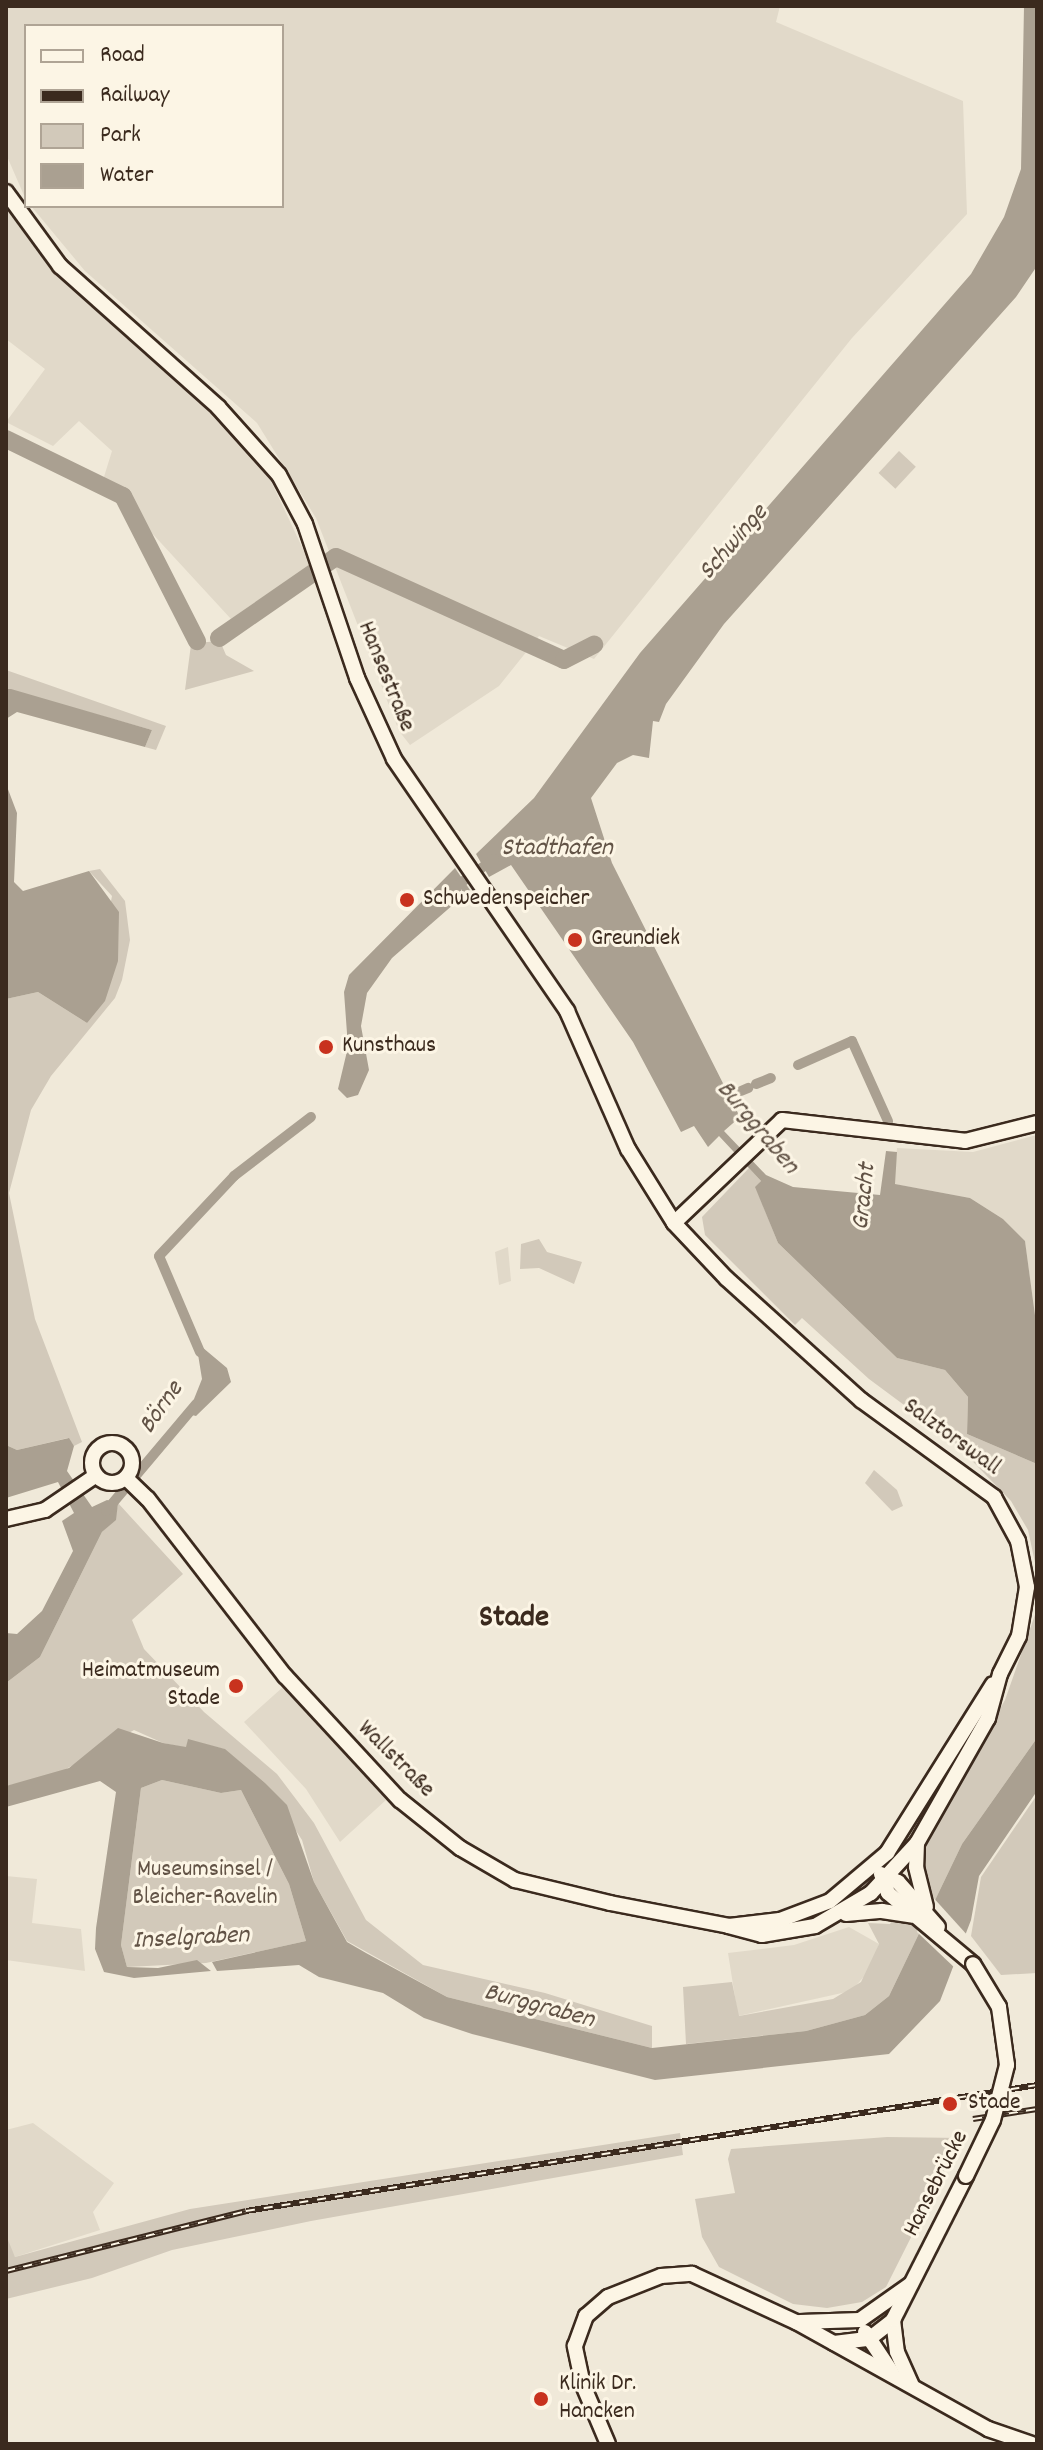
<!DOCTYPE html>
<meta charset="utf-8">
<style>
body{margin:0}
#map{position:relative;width:1043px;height:2450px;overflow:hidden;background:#f0e9d9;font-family:Dekko,sans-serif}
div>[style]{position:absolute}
.built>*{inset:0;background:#e1d9c9}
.green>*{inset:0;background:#d2c9ba;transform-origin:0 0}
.water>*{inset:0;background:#aaa091}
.pier>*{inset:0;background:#f0e9d9}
.canal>*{height:10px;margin:-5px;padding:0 5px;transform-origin:5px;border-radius:5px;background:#aaa091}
.river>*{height:18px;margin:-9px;padding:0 9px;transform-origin:9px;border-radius:9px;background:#aaa091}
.roads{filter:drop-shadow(2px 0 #3b2a1e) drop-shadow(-2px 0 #3b2a1e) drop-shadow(0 2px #3b2a1e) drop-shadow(0 -2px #3b2a1e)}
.major>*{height:14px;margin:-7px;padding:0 7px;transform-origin:7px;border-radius:7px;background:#fcf5e5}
.major>.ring{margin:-7px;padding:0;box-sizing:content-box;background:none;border:14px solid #fcf5e5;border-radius:50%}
.rail>*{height:6px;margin-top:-3px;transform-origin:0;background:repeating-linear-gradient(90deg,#fcf5e5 0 9px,#3b2a1e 0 18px);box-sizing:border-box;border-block:2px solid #3b2a1e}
.bridges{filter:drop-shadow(2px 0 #3b2a1e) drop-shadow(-2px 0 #3b2a1e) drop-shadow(0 2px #3b2a1e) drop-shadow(0 -2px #3b2a1e)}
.major-bridge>*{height:14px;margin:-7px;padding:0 7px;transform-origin:7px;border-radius:7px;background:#fcf5e5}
.dots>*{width:22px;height:22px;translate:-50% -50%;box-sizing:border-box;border:4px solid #fcf5e5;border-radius:50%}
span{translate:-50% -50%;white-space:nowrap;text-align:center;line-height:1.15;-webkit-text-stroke:6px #fcf5e5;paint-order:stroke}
.street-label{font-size:24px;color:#3b2a1e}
.poi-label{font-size:24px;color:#3b2a1e}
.left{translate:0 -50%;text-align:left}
.right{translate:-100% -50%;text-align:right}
.park-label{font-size:24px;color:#615245}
.water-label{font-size:26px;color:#625346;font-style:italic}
.district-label{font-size:32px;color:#3b2a1e;font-weight:700}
.frame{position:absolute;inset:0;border:8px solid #3b2a1e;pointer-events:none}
.legend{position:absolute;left:24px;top:24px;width:260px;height:184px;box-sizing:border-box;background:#fcf5e5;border:2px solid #afa495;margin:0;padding:10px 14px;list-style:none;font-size:24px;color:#3b2a1e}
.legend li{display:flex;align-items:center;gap:16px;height:40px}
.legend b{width:40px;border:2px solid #afa495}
</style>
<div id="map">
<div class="built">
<div style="clip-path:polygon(6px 6px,780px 6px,776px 22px,963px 101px,967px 214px,852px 338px,594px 659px,539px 636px,499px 686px,410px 745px,399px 731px,316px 518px,257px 423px,85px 271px,31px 206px,282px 206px,282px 26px,26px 26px,26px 200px,6px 154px)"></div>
<div style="clip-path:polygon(6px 207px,39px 251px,137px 348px,235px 432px,270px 479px,310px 564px,231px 619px,103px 480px,112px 451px,79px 421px,53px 446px,6px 422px,45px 369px,6px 339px)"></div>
<div style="clip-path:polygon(1037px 1135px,1037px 1330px,1025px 1242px,1003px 1219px,970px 1198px,894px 1184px,897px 1148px,973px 1152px)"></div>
<div style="clip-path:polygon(508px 1247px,511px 1281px,499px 1285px,495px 1252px)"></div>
<div style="clip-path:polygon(283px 1687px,386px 1800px,340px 1842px,306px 1789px,244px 1722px)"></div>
<div style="clip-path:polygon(6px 1876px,37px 1879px,32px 1923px,81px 1929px,85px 1971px,6px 1960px)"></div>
<div style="clip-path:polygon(849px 1927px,879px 1944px,869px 1971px,851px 1991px,738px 2016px,728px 1953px,794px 1945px)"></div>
<div style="clip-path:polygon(33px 2123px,114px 2183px,93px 2212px,100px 2230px,15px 2257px,6px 2241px,6px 2130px)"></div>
</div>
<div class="green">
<div style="left:899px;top:451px;width:23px;height:30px;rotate:43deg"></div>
<div style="clip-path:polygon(192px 637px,195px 643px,220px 641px,226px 655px,254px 671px,185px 690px)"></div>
<div style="clip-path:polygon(6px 670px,166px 726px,156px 750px,145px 747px,152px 730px,6px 689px)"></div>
<div style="clip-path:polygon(100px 869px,125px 901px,130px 940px,122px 980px,115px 998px,51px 1076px,31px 1110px,9px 1193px,35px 1319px,82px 1442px,74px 1446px,68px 1438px,17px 1450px,6px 1445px,6px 999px,38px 992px,87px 1023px,112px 896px,89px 871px)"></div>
<div style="clip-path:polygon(749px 1168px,761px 1181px,756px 1188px,778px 1243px,897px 1358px,945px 1370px,968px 1397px,967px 1434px,1037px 1464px,1037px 1572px,1028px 1530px,1011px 1501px,954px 1442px,869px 1379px,802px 1318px,795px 1325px,705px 1235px,702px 1217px)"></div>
<div style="clip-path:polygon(539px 1239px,547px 1252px,582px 1262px,574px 1284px,539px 1268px,520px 1269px,521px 1244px)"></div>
<div style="clip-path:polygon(874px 1470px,897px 1490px,903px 1506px,892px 1511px,865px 1483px)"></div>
<div style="clip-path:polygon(118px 1503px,183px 1574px,132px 1620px,144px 1649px,204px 1712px,277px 1774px,314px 1823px,366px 1920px,423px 1965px,545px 1993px,652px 2026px,652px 2048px,447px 1997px,347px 1941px,314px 1882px,302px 1840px,264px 1782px,224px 1749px,188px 1740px,187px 1748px,163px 1743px,134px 1730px,54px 1776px,6px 1786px,6px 1683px,40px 1657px,102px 1532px,115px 1520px)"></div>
<div style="clip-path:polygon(1037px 1609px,1037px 1738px,962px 1844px,889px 1996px,865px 2015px,806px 2031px,686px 2044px,683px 1987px,732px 1982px,739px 2016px,833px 1999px,861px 1982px,879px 1944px,868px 1923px,890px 1924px,924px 1874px,924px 1851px,934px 1824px,1005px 1700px)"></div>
<div style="clip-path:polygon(162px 1780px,221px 1793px,241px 1790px,289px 1884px,306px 1941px,206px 1963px,127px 1967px,121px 1945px,141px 1788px)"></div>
<div style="clip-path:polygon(1037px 1795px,1037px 1973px,1001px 1975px,971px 1936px,981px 1877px)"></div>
<div style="clip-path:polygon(680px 2133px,683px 2155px,311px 2221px,172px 2250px,92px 2278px,6px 2299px,8px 2240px,15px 2257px,190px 2209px)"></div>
<div style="clip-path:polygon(887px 2137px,961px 2138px,886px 2287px,862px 2302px,827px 2308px,793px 2304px,719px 2267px,702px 2237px,695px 2199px,735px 2193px,728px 2159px,731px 2149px)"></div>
</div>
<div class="water">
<div style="clip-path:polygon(1024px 6px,1037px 6px,1037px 266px,1016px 297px,724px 624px,666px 704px,659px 722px,653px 721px,649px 758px,633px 755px,617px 763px,591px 798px,612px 863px,740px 1117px,724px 1131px,766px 1175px,793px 1187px,880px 1195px,886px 1151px,897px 1152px,895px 1184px,970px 1198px,1003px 1219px,1025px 1241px,1037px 1330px,1037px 1464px,967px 1434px,968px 1397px,945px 1370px,897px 1358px,778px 1243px,755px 1187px,761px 1181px,719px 1136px,708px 1147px,694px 1126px,681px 1132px,633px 1042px,511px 865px,489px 877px,476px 854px,534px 798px,640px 653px,971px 274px,1004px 217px,1021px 169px)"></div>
<div style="clip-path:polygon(6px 689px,11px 689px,152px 730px,145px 747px,17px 712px,6px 719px)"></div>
<div style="clip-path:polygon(6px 784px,17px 813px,14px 882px,23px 891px,89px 871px,119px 912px,118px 961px,105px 1001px,87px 1023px,38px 992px,6px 999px)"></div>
<div style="clip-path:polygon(455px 868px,470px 890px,392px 958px,367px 993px,361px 1026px,369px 1070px,358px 1095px,347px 1098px,338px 1089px,348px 1047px,344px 992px,349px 975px)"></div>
<div style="clip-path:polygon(196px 1342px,227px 1368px,231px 1382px,196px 1416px,188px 1414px,202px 1379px)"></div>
<div style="clip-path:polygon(69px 1438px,74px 1446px,67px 1471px,92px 1507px,107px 1500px,118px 1503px,116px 1520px,102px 1532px,40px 1657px,6px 1683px,6px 1633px,17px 1634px,42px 1611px,73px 1551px,62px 1521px,74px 1513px,58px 1482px,6px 1498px,6px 1445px,17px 1450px)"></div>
<div style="clip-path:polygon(118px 1728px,163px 1743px,186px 1747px,188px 1739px,225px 1749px,264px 1782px,287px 1805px,314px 1882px,347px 1942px,366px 1953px,447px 1997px,652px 2048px,806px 2031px,865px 2015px,889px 1996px,962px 1844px,1037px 1738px,1037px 1791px,979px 1876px,971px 1920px,940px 2001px,889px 2054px,655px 2080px,472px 2034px,424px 2018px,383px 1993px,319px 1977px,299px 1965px,217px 1971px,212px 1962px,306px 1941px,289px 1884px,241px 1790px,221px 1793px,162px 1780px,141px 1788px,121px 1945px,127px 1967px,158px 1968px,197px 1960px,211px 1971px,134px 1978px,104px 1972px,95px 1949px,96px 1928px,116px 1792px,100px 1781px,6px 1807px,6px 1786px,69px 1768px)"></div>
</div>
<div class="pier">
<div style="clip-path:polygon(930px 1894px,969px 1937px,956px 1969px,917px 1932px)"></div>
</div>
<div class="canal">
<div style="left:455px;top:887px;width:48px;rotate:-35.7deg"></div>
<div style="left:798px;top:1065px;width:59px;rotate:-24deg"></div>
<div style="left:852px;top:1041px;width:88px;rotate:65.8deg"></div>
<div style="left:756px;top:1084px;width:16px;rotate:-22deg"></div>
<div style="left:741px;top:1091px;width:8px;rotate:-23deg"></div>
<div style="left:200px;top:1352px;width:104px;rotate:-113.1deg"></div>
<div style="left:159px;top:1256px;width:110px;rotate:-46.8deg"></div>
<div style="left:234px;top:1176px;width:97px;rotate:-37.5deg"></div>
<div style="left:106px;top:1511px;width:140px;rotate:-49.9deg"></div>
</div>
<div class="river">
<div style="left:6px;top:439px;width:130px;rotate:26deg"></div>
<div style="left:123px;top:496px;width:163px;rotate:63deg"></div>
<div style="left:219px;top:638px;width:142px;rotate:-34.7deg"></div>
<div style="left:336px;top:557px;width:250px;rotate:24.3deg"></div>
<div style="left:564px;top:660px;width:34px;rotate:-27deg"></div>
</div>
<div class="roads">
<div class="major">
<div style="left:6px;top:192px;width:92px;rotate:53.9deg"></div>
<div style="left:60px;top:266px;width:212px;rotate:41.7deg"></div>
<div style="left:218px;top:407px;width:91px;rotate:48.1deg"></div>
<div style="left:279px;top:475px;width:55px;rotate:62deg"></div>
<div style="left:305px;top:524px;width:163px;rotate:71.3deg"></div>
<div style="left:357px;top:678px;width:89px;rotate:65.4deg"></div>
<div style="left:394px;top:759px;width:306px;rotate:55.5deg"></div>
<div style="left:567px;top:1011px;width:151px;rotate:66.2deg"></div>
<div style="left:628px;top:1149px;width:87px;rotate:58.1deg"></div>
<div style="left:674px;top:1223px;width:77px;rotate:46.6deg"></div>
<div style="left:727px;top:1279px;width:181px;rotate:42.1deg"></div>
<div style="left:861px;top:1400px;width:165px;rotate:36.1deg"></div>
<div style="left:994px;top:1497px;width:50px;rotate:61.4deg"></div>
<div style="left:1018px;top:1541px;width:47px;rotate:78.9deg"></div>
<div style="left:1027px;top:1587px;width:50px;rotate:99.3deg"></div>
<div style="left:1019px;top:1636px;width:42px;rotate:116.6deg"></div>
<div style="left:1000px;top:1674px;width:46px;rotate:105.3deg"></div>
<div style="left:988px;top:1718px;width:144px;rotate:119.6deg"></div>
<div style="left:917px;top:1843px;width:68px;rotate:132.6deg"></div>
<div style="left:871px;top:1893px;width:65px;rotate:149.5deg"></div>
<div style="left:815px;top:1926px;width:54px;rotate:170.4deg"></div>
<div style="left:762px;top:1935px;width:34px;rotate:-165deg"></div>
<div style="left:674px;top:1223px;width:149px;rotate:-43.6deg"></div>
<div style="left:782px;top:1120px;width:184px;rotate:6.5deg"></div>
<div style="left:965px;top:1141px;width:74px;rotate:-14deg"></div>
<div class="ring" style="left:92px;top:1443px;width:26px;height:26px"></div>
<div style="left:126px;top:1478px;width:30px;rotate:44deg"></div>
<div style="left:148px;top:1499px;width:224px;rotate:52.3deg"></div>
<div style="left:285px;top:1676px;width:169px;rotate:47.2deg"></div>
<div style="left:400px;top:1800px;width:77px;rotate:38.7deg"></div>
<div style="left:460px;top:1848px;width:64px;rotate:30.2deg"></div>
<div style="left:515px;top:1880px;width:98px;rotate:13.6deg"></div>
<div style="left:610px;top:1903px;width:121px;rotate:10.9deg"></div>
<div style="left:729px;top:1926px;width:51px;rotate:-6.7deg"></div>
<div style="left:780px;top:1920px;width:53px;rotate:-20.8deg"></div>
<div style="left:830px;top:1901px;width:75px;rotate:-40.1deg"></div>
<div style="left:887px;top:1853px;width:199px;rotate:-57.9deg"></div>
<div style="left:6px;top:1519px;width:40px;rotate:-13deg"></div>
<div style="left:45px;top:1510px;width:60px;rotate:-34.2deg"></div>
<div style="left:917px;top:1843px;width:24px;rotate:92deg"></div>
<div style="left:916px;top:1867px;width:41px;rotate:76deg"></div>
<div style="left:881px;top:1874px;width:19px;rotate:25deg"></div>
<div style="left:898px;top:1882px;width:60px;rotate:48.4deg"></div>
<div style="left:882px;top:1878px;width:16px;rotate:68deg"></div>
<div style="left:888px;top:1893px;width:111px;rotate:39.9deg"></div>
<div style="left:846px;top:1914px;width:36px;rotate:-5deg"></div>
<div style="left:882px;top:1911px;width:30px;rotate:9deg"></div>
<div style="left:893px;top:2320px;width:32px;rotate:83deg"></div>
<div style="left:897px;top:2352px;width:36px;rotate:66deg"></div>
<div style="left:800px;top:2322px;width:60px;rotate:-1.9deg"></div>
<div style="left:860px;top:2320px;width:62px;rotate:-35.2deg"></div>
<div style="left:865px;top:2332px;width:47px;rotate:56.3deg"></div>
<div style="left:834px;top:2343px;width:35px;rotate:-7deg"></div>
<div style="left:869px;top:2339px;width:31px;rotate:-38deg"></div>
<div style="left:893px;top:2320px;width:161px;rotate:-63.1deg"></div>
<div style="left:608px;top:2444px;width:64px;rotate:-113deg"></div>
<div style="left:583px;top:2385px;width:40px;rotate:-102deg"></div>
<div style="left:575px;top:2346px;width:32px;rotate:-70deg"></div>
<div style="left:586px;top:2316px;width:29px;rotate:-41deg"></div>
<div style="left:608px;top:2297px;width:57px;rotate:-21.6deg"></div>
<div style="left:661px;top:2276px;width:31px;rotate:-4deg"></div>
<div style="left:692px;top:2274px;width:115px;rotate:24.8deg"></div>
<div style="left:796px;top:2322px;width:220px;rotate:29.1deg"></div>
<div style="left:988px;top:2429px;width:46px;rotate:18.8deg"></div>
</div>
</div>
<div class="rail">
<div style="left:973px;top:2119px;width:65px;rotate:-8.9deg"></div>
<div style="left:6px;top:2271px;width:247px;rotate:-14deg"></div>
<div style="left:246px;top:2211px;width:801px;rotate:-9.05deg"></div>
</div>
<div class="bridges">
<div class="major-bridge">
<div style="left:966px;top:2176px;width:62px;rotate:-64.3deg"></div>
<div style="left:993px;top:2120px;width:57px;rotate:-75.7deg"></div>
<div style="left:1007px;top:2065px;width:59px;rotate:-97.9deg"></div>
<div style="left:999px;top:2007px;width:50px;rotate:-121.2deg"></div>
</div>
</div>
<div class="dots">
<div style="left:407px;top:900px;background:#c8321e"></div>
<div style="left:575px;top:940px;background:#c8321e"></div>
<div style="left:326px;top:1047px;background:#c8321e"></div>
<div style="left:236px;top:1686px;background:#c8321e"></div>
<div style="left:950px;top:2104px;background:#c8321e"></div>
<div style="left:541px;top:2399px;background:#c8321e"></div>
</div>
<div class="street-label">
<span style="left:385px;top:677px;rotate:68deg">Hansestraße</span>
<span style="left:951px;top:1438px;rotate:36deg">Salztorswall</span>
<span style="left:395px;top:1760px;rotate:45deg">Wallstraße</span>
<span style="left:937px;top:2184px;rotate:-63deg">Hansebrücke</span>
</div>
<div class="poi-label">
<span class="left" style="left:423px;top:900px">Schwedenspeicher</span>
<span class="left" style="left:591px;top:940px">Greundiek</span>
<span class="left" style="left:342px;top:1047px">Kunsthaus</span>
<span class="right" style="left:220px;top:1686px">Heimatmuseum<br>Stade</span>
<span class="left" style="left:968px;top:2104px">Stade</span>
<span class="left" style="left:559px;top:2399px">Klinik Dr.<br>Hancken</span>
</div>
<div class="park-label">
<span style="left:205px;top:1885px">Museumsinsel /<br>Bleicher-Ravelin</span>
</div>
<div class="water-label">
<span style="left:734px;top:543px;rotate:-49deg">Schwinge</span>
<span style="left:557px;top:849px">Stadthafen</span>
<span style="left:757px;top:1128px;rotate:50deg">Burggraben</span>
<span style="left:865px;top:1197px;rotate:-84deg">Gracht</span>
<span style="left:162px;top:1408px;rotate:-55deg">Börne</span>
<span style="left:191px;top:1939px;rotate:-3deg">Inselgraben</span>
<span style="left:539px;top:2007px;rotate:15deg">Burggraben</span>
</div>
<div class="district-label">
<span style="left:514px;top:1619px">Stade</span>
</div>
<div class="frame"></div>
<ul class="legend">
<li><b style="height:10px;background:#fcf5e5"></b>Road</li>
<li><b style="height:10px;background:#3b2a1e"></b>Railway</li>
<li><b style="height:22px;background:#d2c9ba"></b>Park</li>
<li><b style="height:22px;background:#aaa091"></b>Water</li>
</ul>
</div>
